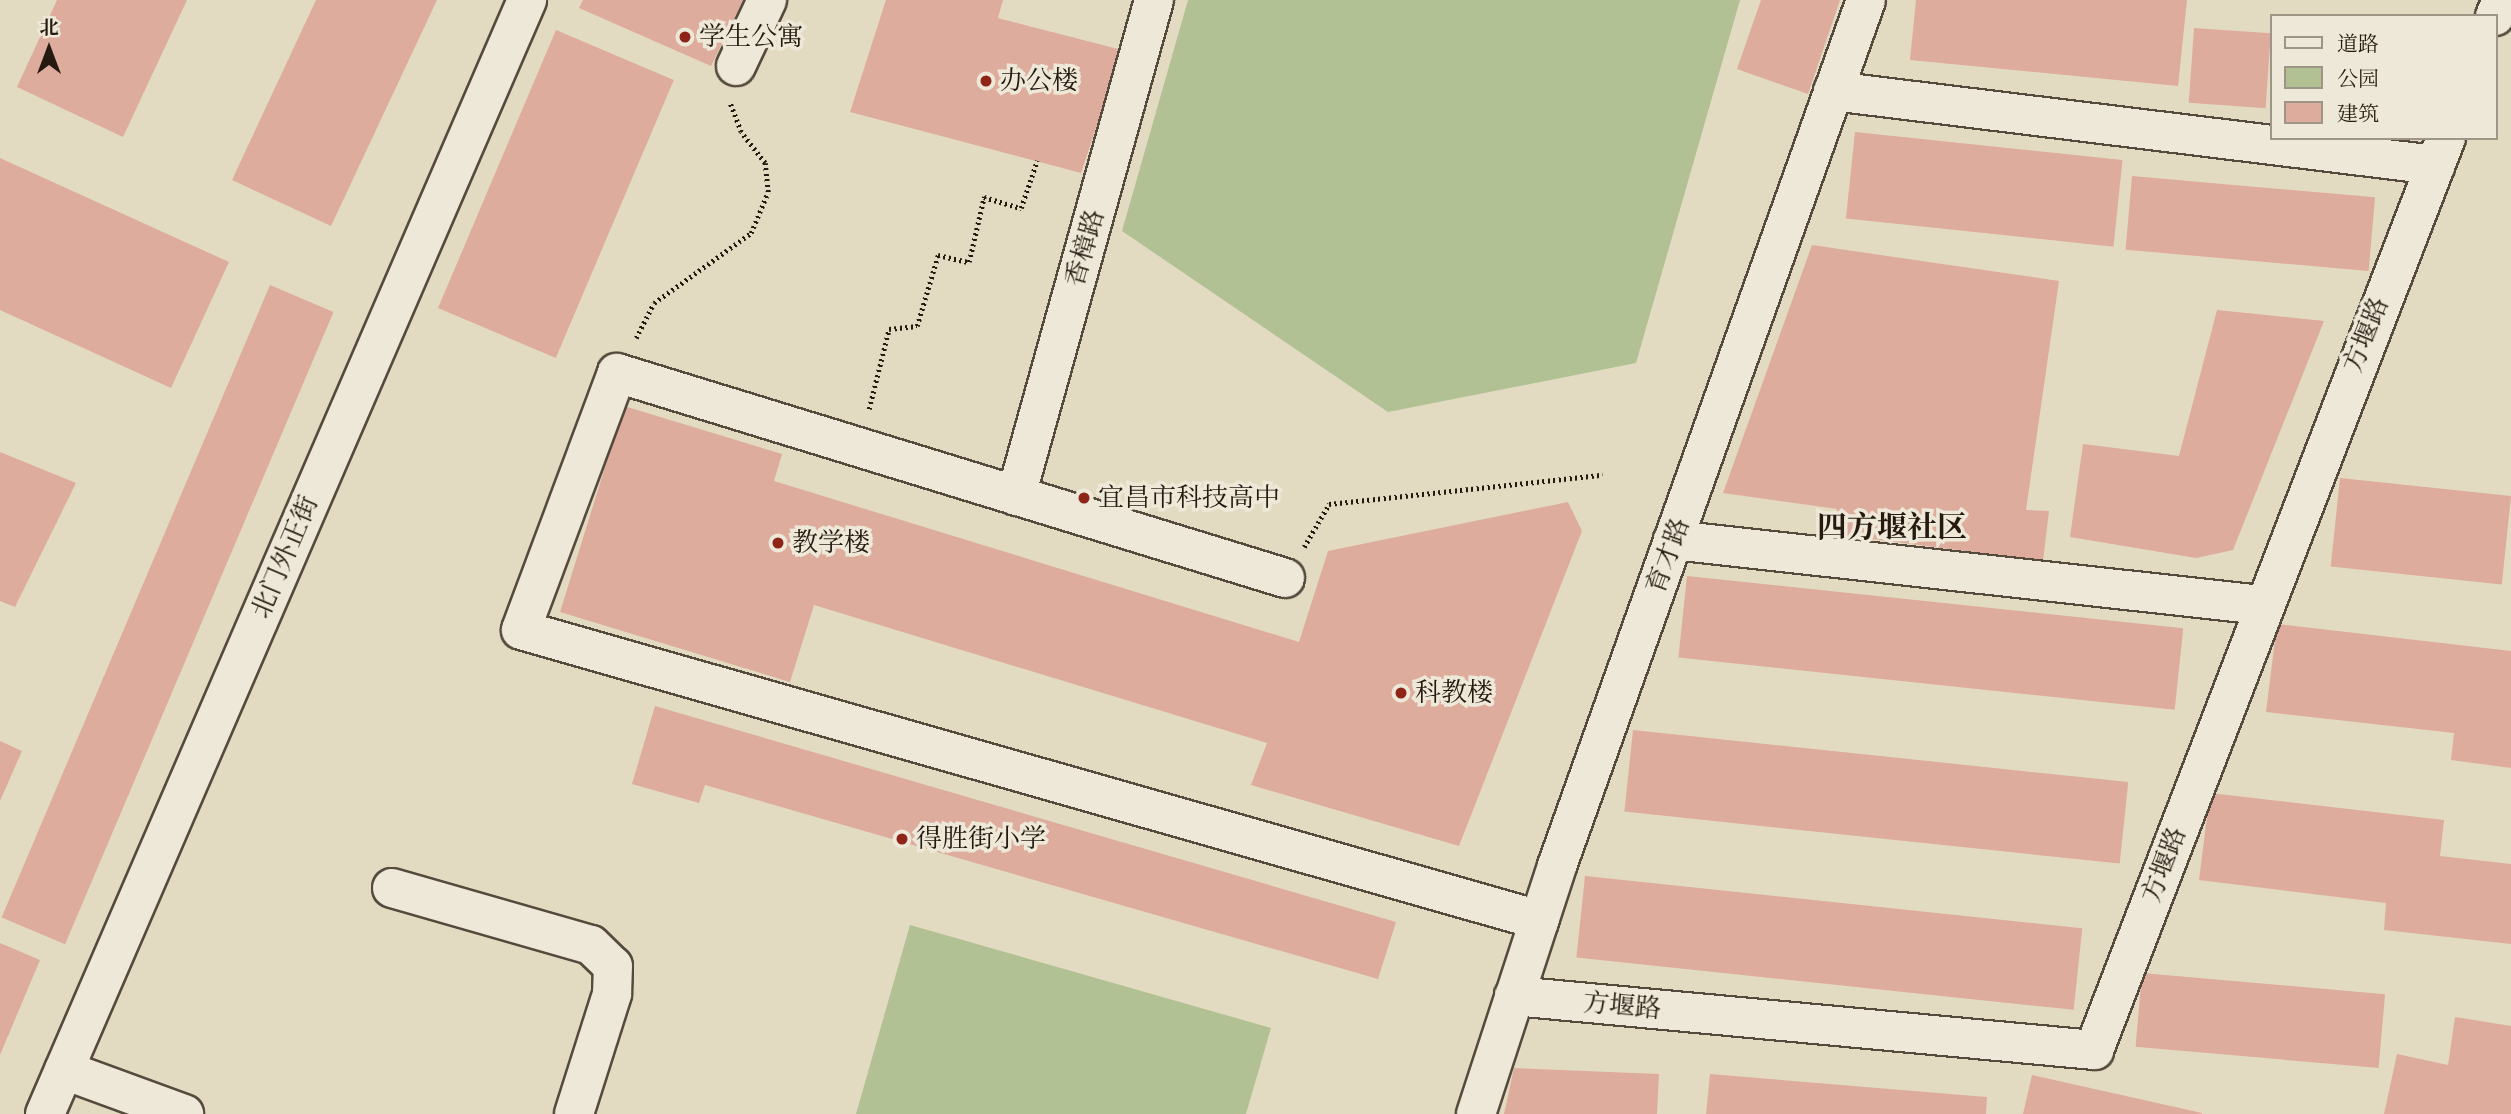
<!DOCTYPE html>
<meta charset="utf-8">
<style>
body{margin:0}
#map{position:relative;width:2511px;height:1114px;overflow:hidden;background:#e3dbc1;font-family:Alegreya,"Noto Serif SC",serif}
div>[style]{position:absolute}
.green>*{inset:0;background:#b2c194}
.building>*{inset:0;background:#ddac9c;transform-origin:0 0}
.path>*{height:4.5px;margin-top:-2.25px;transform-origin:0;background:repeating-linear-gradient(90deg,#261a10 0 2px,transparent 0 5.5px)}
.roads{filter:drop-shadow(2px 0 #554a3c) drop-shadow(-2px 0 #554a3c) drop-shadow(0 2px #554a3c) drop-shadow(0 -2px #554a3c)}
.minor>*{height:38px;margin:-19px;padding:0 19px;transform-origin:19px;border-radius:19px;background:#ede8d7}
.dots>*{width:19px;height:19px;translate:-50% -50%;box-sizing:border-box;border:4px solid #ede8d7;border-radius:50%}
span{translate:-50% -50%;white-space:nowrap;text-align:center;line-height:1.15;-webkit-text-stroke:7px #ede8d7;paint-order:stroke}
.poi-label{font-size:26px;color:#261a10}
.left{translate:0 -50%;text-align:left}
.street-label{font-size:26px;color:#261a10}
.quarter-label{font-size:30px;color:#261a10;font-weight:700}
.legend{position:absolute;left:2270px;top:14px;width:228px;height:126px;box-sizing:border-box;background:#ede8d7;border:2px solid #9d9687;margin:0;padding:9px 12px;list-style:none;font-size:21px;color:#261a10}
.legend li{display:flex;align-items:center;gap:14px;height:35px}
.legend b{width:35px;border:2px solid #9d9687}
.north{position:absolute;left:14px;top:14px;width:70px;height:70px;-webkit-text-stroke:5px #ede8d7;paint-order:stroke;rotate:0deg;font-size:19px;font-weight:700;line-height:28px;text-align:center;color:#261a10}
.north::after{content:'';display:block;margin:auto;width:24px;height:32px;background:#261a10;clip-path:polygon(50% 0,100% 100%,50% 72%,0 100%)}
</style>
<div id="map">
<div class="green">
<div style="clip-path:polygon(1188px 0,1740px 0,1636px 363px,1388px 412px,1122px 231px)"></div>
<div style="clip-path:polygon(910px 925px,1271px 1028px,1246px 1114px,856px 1114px)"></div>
</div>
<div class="building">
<div style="clip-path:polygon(57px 0,187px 0,123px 137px,17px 87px)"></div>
<div style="clip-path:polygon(316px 0,437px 0,331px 226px,232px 180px)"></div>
<div style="clip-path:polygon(583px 0,743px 0,711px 66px,579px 8px)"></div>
<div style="clip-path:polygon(886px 0,1003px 0,998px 18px,1122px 50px,1081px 173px,850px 112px)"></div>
<div style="clip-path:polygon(1761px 0,1840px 0,1808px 94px,1737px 69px)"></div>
<div style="clip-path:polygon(1916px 0,2187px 0,2178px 86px,1910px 60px)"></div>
<div style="left:2194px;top:28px;width:77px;height:75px;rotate:4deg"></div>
<div style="left:556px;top:30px;width:128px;height:302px;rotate:23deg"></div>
<div style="left:1855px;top:132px;width:269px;height:87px;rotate:6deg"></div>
<div style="clip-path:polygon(0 158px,229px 262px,171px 388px,0 310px)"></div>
<div style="left:2132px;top:176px;width:244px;height:74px;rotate:5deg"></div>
<div style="clip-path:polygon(1812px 245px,2059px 281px,2026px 510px,2049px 511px,2043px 561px,1832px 534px,1837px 509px,1723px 493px)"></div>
<div style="left:270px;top:285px;width:69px;height:687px;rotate:23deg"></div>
<div style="clip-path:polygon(2217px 310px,2324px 321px,2233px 550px,2196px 558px,2070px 537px,2083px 444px,2179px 456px)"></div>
<div style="clip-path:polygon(624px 406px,782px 454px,774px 481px,1299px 642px,1328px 551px,1568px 502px,1582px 531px,1459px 846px,1251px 785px,1267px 743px,814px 605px,790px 682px,560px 612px)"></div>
<div style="clip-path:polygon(0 452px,76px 483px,15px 607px,0 601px)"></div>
<div style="left:2340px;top:478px;width:172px;height:89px;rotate:6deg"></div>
<div style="left:1687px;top:576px;width:499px;height:82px;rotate:6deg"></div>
<div style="clip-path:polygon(2277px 624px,2511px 651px,2511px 768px,2451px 760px,2454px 733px,2266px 712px)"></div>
<div style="clip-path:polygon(655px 706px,1396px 922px,1378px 979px,705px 785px,699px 803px,632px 784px)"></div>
<div style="left:1633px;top:730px;width:498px;height:82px;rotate:6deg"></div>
<div style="clip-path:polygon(0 741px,22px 751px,0 801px)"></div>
<div style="clip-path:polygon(2210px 793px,2444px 820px,2440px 856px,2511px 864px,2511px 944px,2384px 930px,2386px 903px,2199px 880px)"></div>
<div style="left:1585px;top:876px;width:500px;height:82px;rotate:6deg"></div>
<div style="clip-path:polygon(0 943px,40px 960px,0 1055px)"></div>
<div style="left:2142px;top:973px;width:244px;height:74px;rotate:5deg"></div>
<div style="clip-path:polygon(2455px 1017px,2511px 1026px,2511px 1114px,2384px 1114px,2397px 1054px,2448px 1065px)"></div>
<div style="clip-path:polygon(1514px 1068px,1659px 1074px,1657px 1114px,1504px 1114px)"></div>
<div style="clip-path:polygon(1710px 1074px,1987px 1097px,1986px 1114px,1706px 1114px)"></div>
<div style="clip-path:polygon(2032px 1075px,2202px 1113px,2202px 1114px,2023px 1114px)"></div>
</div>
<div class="path">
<div style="left:636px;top:338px;width:39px;rotate:-63deg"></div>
<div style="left:654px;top:303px;width:120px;rotate:-35.8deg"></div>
<div style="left:751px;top:233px;width:44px;rotate:-67.5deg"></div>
<div style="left:768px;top:192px;width:29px;rotate:-96deg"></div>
<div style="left:765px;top:163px;width:39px;rotate:-128deg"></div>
<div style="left:741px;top:132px;width:31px;rotate:-111deg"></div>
<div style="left:869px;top:409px;width:82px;rotate:-76deg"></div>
<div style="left:889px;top:329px;width:28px;rotate:-6deg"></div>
<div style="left:917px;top:326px;width:74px;rotate:-73.5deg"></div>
<div style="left:938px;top:255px;width:32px;rotate:13deg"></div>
<div style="left:969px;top:262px;width:67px;rotate:-77deg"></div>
<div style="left:984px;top:197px;width:39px;rotate:17deg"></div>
<div style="left:1021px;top:208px;width:50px;rotate:-71.2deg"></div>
<div style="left:1304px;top:547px;width:50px;rotate:-59.8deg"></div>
<div style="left:1329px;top:504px;width:275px;rotate:-6.1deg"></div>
</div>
<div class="roads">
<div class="minor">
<div style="left:2495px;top:16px;width:17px;rotate:-66deg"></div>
<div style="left:736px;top:66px;width:73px;rotate:-64.8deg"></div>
<div style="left:1833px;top:91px;width:607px;rotate:7.01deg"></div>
<div style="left:1016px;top:496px;width:515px;rotate:-74.45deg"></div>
<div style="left:1673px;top:540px;width:593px;rotate:6.3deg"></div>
<div style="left:1285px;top:578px;width:699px;rotate:-162.94deg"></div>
<div style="left:617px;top:373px;width:274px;rotate:110.5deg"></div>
<div style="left:521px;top:630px;width:1059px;rotate:15.9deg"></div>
<div style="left:392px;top:888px;width:207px;rotate:16deg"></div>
<div style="left:591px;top:945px;width:30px;rotate:44deg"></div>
<div style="left:613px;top:966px;width:28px;rotate:92deg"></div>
<div style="left:612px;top:994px;width:126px;rotate:107.6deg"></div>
<div style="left:1514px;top:996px;width:583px;rotate:5.32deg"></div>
<div style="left:2094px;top:1050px;width:978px;rotate:-68.9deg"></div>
<div style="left:64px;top:1070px;width:128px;rotate:20.1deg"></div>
<div style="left:45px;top:1114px;width:1214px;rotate:-66.6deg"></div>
<div style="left:1476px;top:1114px;width:261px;rotate:-71.9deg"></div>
<div style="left:1557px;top:866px;width:919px;rotate:-70.36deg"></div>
</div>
</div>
<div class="dots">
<div style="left:685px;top:37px;background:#8f2418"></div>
<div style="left:986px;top:81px;background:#8f2418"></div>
<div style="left:1084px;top:498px;background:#8f2418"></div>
<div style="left:778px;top:543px;background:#8f2418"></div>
<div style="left:1401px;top:693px;background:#8f2418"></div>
<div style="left:902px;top:839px;background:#8f2418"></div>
</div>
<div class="poi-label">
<span class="left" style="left:699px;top:37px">学生公寓</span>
<span class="left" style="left:1000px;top:81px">办公楼</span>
<span class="left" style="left:1098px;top:498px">宜昌市科技高中</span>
<span class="left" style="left:792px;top:543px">教学楼</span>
<span class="left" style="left:1415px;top:693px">科教楼</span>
<span class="left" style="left:916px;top:839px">得胜街小学</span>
</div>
<div class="street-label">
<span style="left:1085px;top:248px;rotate:-74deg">香樟路</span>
<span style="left:2366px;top:335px;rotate:-68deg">方堰路</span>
<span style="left:1668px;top:556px;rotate:-70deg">育才路</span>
<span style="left:285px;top:557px;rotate:-67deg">北门外正街</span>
<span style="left:2164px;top:865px;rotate:-69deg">方堰路</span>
<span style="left:1622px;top:1006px;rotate:5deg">方堰路</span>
</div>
<div class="quarter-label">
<span style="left:1892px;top:527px">四方堰社区</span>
</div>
<ul class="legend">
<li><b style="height:9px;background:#ede8d7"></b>道路</li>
<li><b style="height:19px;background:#b2c194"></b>公园</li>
<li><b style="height:19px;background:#ddac9c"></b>建筑</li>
</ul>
<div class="north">北</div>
</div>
